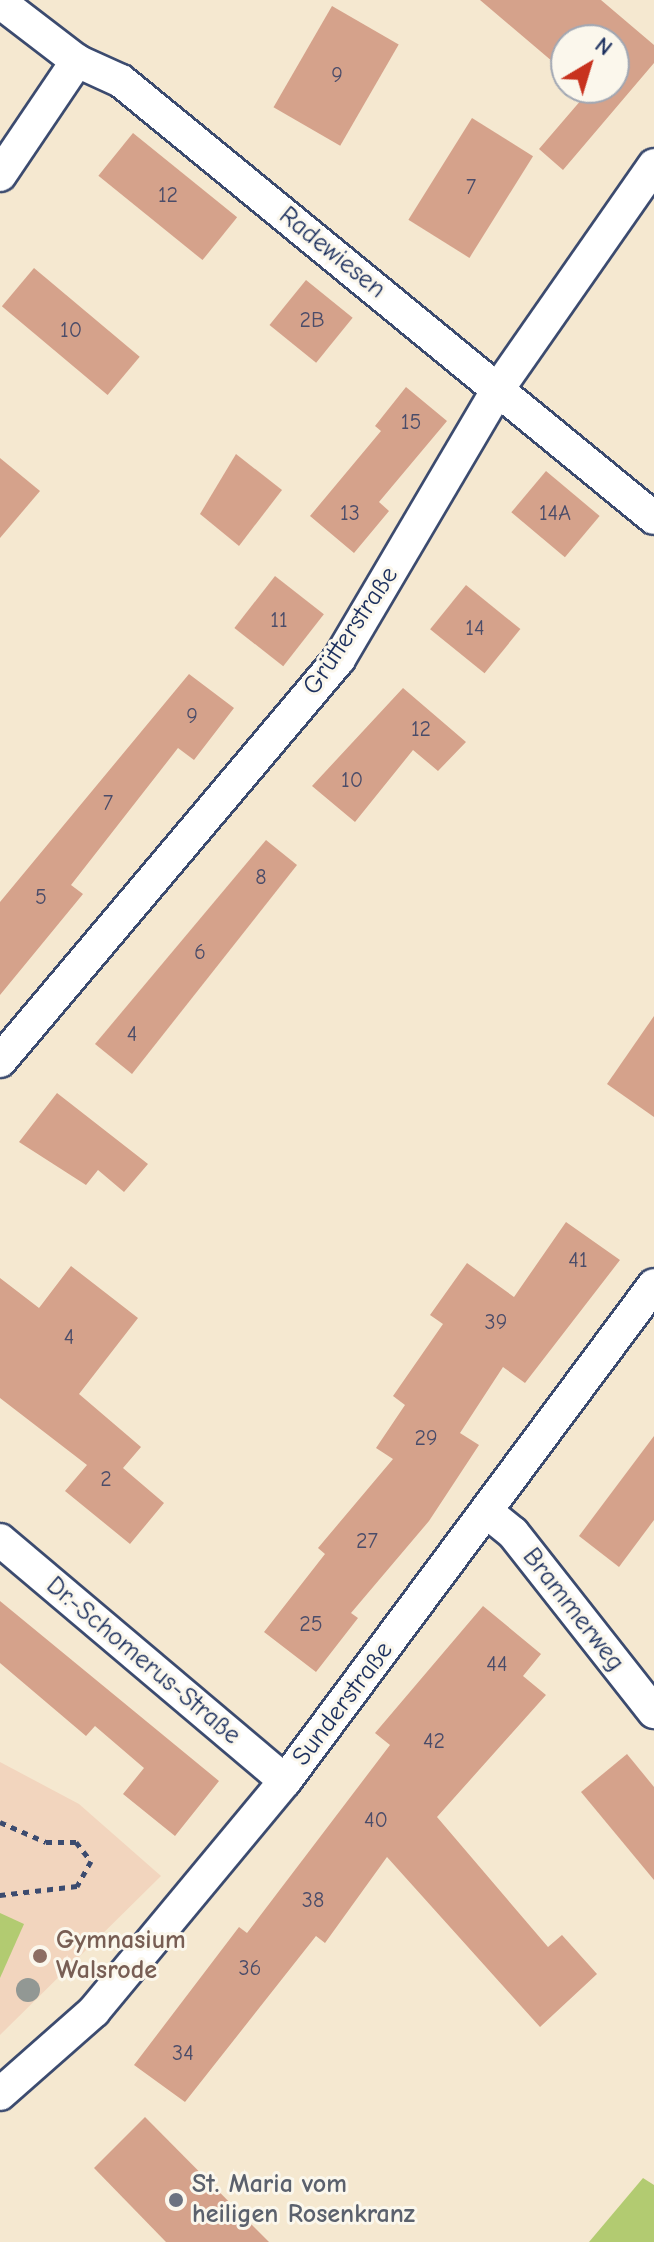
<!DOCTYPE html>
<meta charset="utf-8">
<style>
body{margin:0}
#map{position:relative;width:654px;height:2242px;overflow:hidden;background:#f5e8d0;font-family:"Comic Neue",sans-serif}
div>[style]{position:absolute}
.built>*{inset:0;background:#f2d5be}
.green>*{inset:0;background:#b2cb71}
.building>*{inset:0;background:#d5a28b;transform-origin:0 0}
.path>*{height:5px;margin-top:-2.5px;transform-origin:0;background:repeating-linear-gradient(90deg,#3c4b6f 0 6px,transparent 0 12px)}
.roads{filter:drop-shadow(2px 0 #3c4b6f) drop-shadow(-2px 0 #3c4b6f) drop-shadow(0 2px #3c4b6f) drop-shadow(0 -2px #3c4b6f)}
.street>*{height:32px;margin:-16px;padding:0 16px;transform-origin:16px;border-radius:16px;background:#fff}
.trees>*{width:24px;height:24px;margin:-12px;border-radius:50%;background:#929894}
.dots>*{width:22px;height:22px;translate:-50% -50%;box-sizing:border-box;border:4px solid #fbf7ec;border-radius:50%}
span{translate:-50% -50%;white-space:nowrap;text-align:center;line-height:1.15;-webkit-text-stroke:6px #fbf7ec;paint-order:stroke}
.number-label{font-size:22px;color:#4a4c69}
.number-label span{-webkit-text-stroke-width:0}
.street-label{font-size:26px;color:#1b2f5e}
.education-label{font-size:26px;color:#785e54;font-weight:700}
.left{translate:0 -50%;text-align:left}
.worship-label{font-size:26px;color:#5b616d;font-weight:700}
.north{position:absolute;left:550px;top:24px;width:80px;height:80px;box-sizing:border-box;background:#fbf7ec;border:2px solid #a1a7b3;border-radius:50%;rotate:38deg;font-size:22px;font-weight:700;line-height:32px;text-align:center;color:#1b2f5e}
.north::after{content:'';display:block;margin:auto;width:28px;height:36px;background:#c8321e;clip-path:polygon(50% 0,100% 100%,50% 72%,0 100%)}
</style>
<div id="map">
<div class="built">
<div style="clip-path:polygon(0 1762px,79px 1804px,161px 1876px,0 2035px)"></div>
</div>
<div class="green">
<div style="clip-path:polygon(0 1913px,24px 1924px,0 1978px)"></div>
<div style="clip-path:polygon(643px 2178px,654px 2185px,654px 2242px,589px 2242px)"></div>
</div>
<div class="building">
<div style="clip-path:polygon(480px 0,601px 0,654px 45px,654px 63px,563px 170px,539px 149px,588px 92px,584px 88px,614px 88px,614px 40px,566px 40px,566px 73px)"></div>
<div style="left:332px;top:6px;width:77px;height:117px;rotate:30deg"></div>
<div style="left:472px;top:118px;width:72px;height:120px;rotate:32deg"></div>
<div style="left:133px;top:133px;width:134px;height:55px;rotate:39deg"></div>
<div style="left:34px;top:268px;width:138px;height:50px;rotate:40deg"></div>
<div style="left:306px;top:280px;width:60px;height:58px;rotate:39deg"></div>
<div style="clip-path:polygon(406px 387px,447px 421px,379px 502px,389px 511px,354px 553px,310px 516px,381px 431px,375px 426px)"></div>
<div style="clip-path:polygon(236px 454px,282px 490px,239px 546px,200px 514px)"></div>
<div style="clip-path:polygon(0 458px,40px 491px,0 538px)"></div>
<div style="left:546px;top:471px;width:70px;height:54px;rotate:40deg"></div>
<div style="left:275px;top:576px;width:62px;height:66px;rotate:38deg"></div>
<div style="left:466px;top:585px;width:70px;height:57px;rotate:39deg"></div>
<div style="clip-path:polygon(189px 674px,234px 708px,194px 760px,178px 748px,71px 885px,83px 894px,0 995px,0 902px)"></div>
<div style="clip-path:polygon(403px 688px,466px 742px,438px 771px,413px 750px,355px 822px,312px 786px)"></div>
<div style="clip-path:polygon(266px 840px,297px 865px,132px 1074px,95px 1044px)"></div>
<div style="clip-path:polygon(654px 1016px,654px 1117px,607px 1084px)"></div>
<div style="clip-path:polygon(57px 1093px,148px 1164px,124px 1192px,98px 1170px,86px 1185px,19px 1142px)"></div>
<div style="clip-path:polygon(566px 1222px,620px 1260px,525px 1383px,503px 1367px,460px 1433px,479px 1445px,429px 1521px,351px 1613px,358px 1618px,316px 1672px,264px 1632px,325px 1554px,318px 1548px,393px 1459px,376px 1448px,405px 1405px,393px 1396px,443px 1324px,430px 1315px,467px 1263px,514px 1297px)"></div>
<div style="clip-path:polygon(71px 1266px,138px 1318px,79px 1394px,141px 1447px,123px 1468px,164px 1503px,130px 1544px,65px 1491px,87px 1465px,0 1398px,0 1278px,39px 1308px)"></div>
<div style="clip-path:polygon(654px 1436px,654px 1520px,619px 1567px,579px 1536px)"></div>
<div style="clip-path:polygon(0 1601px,219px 1781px,175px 1836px,123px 1794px,144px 1768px,95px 1726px,86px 1736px,0 1663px)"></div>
<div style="clip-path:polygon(483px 1606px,541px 1654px,523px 1676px,546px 1695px,437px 1817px,548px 1947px,562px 1935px,597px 1974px,540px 2027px,387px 1857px,325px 1943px,316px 1936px,185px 2102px,134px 2065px,239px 1927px,247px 1933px,390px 1745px,375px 1733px)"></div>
<div style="clip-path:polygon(627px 1754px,654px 1787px,654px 1880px,581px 1792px)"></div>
<div style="clip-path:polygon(145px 2117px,269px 2242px,166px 2242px,94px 2168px)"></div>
</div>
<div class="path">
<div style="left:0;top:1822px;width:50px;rotate:23.5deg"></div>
<div style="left:46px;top:1842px;width:30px"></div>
<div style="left:76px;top:1842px;width:24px;rotate:52deg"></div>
<div style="left:91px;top:1861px;width:29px;rotate:119deg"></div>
<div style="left:77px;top:1886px;width:78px;rotate:173.3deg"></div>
</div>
<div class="roads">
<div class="street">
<div style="left:0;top:2px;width:97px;rotate:37.5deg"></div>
<div style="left:77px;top:61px;width:48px;rotate:24.4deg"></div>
<div style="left:121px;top:81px;width:689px;rotate:39.35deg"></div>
<div style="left:0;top:175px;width:138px;rotate:-56deg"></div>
<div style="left:0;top:1061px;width:526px;rotate:-49.86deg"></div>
<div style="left:339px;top:659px;width:313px;rotate:-59.5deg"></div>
<div style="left:498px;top:389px;width:273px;rotate:-55.1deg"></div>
<div style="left:487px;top:1512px;width:33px;rotate:39deg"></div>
<div style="left:513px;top:1533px;width:228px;rotate:51.8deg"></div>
<div style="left:0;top:1540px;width:373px;rotate:40.2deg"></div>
<div style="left:0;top:2094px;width:125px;rotate:-41.4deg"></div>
<div style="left:94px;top:2011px;width:299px;rotate:-50.3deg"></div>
<div style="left:285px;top:1781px;width:618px;rotate:-53.35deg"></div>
</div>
</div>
<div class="trees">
<div style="left:28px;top:1990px"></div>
</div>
<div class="dots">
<div style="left:40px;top:1956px;background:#8d6e63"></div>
<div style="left:176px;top:2200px;background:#6b7280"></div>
</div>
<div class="number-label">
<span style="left:337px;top:76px">9</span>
<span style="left:471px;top:188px">7</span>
<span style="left:168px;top:196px">12</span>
<span style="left:312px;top:321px">2B</span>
<span style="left:71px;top:331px">10</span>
<span style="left:411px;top:423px">15</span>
<span style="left:350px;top:514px">13</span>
<span style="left:555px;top:514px">14A</span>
<span style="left:279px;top:621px">11</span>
<span style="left:475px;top:629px">14</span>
<span style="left:192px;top:717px">9</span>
<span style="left:421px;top:730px">12</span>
<span style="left:352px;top:781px">10</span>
<span style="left:108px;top:804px">7</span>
<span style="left:261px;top:878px">8</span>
<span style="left:41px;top:898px">5</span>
<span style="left:200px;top:953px">6</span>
<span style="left:132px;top:1035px">4</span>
<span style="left:578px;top:1261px">41</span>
<span style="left:496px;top:1323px">39</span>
<span style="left:69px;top:1338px">4</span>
<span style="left:426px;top:1439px">29</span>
<span style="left:106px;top:1480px">2</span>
<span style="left:367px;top:1542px">27</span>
<span style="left:311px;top:1625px">25</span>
<span style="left:497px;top:1665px">44</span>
<span style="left:434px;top:1742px">42</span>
<span style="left:376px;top:1821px">40</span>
<span style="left:313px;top:1901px">38</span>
<span style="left:250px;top:1969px">36</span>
<span style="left:183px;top:2054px">34</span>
</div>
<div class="street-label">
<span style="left:332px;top:253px;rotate:39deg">Radewiesen</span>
<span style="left:351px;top:631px;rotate:-56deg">Grütterstraße</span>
<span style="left:573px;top:1610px;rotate:52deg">Brammerweg</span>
<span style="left:143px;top:1661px;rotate:40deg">Dr.-Schomerus-Straße</span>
<span style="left:343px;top:1704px;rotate:-53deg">Sunderstraße</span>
</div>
<div class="education-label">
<span class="left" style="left:56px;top:1956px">Gymnasium<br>Walsrode</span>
</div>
<div class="worship-label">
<span class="left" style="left:192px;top:2200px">St. Maria vom<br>heiligen Rosenkranz</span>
</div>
<div class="north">N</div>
</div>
